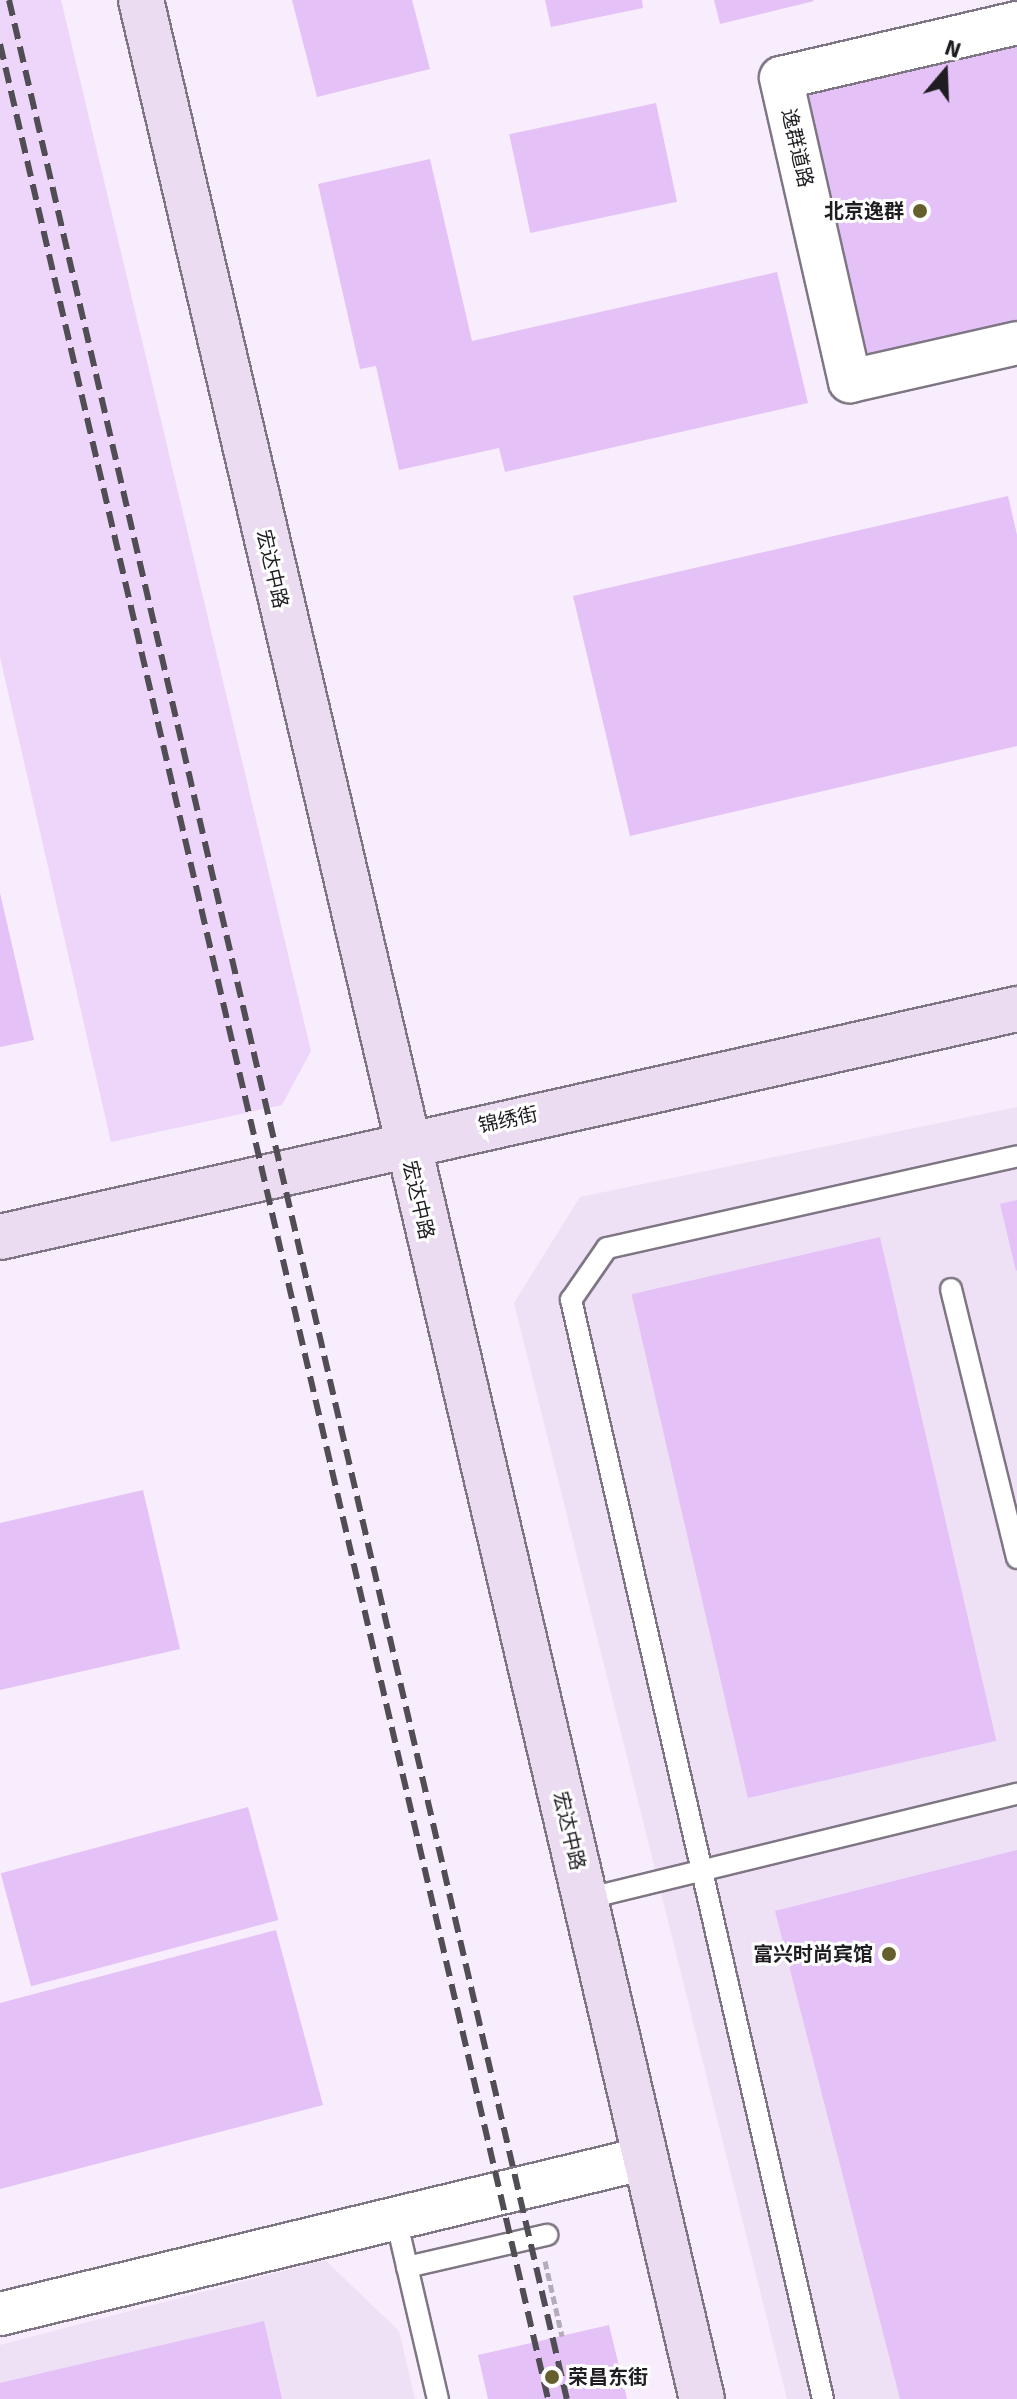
<!DOCTYPE html>
<meta charset="utf-8">
<style>
body{margin:0}
#map{position:relative;width:1017px;height:2399px;overflow:hidden;background:#f7edfc;font-family:Signika,"Noto Sans SC",sans-serif}
div>[style]{position:absolute}
.built>*{inset:0;background:#eee0f5}
.green>*{inset:0;background:#edd6f9}
.building>*{inset:0;background:#e4c1f6;transform-origin:0 0}
.path>*{height:5px;margin-top:-2.5px;transform-origin:0;background:repeating-linear-gradient(90deg,#b4acb8 0 8px,transparent 0 12px)}
.roads{filter:drop-shadow(2px 0 #7f7683) drop-shadow(-2px 0 #7f7683) drop-shadow(0 2px #7f7683) drop-shadow(0 -2px #7f7683)}
.lane>*{height:20px;margin:-10px;padding:0 10px;transform-origin:10px;border-radius:10px;background:#fff}
.street>*{height:42px;margin:-21px;padding:0 21px;transform-origin:21px;border-radius:21px;background:#fff}
.secondary>*{height:44px;margin:-22px;padding:0 22px;transform-origin:22px;border-radius:22px;background:#ebdcf2}
.rail>*{height:6px;margin-top:-3px;transform-origin:0;background:repeating-linear-gradient(90deg,#514d54 0 16px,transparent 0 24px)}
.dots>*{width:22px;height:22px;translate:-50% -50%;box-sizing:border-box;border:4px solid #fefefe;border-radius:50%}
span{translate:-50% -50%;white-space:nowrap;text-align:center;line-height:1.15;-webkit-text-stroke:6px #fefefe;paint-order:stroke}
.street-label{font-size:20px;color:#201d22}
.poi-label{font-size:20px;color:#201d22;font-weight:700}
.right{translate:-100% -50%;text-align:right}
.left{translate:0 -50%;text-align:left}
.north{position:absolute;left:905px;top:32px;width:80px;height:80px;-webkit-text-stroke:6px #fefefe;paint-order:stroke;rotate:19deg;font-size:22px;font-weight:700;line-height:32px;text-align:center;color:#201d22}
.north::after{content:'';display:block;margin:auto;width:28px;height:36px;background:#201d22;clip-path:polygon(50% 0,100% 100%,50% 72%,0 100%)}
</style>
<div id="map">
<div class="built">
<div style="clip-path:polygon(1017px 1107px,1017px 2399px,787px 2399px,514px 1303px,580px 1197px)"></div>
<div style="clip-path:polygon(325px 2260px,399px 2331px,415px 2399px,0 2399px,0 2345px)"></div>
</div>
<div class="green">
<div style="clip-path:polygon(0 0,61px 0,311px 1051px,282px 1105px,111px 1142px,0 657px)"></div>
</div>
<div class="building">
<div style="clip-path:polygon(292px 0,412px 0,430px 69px,317px 97px)"></div>
<div style="clip-path:polygon(545px 0,642px 0,643px 8px,551px 27px)"></div>
<div style="clip-path:polygon(714px 0,813px 0,814px 1px,720px 24px)"></div>
<div style="clip-path:polygon(1017px 44px,1017px 327px,858px 363px,797px 96px)"></div>
<div style="left:656px;top:103px;width:101px;height:150px;rotate:78deg"></div>
<div style="clip-path:polygon(430px 159px,472px 341px,777px 272px,808px 403px,505px 472px,499px 448px,399px 470px,376px 366px,360px 369px,318px 184px)"></div>
<div style="clip-path:polygon(1008px 496px,1017px 535px,1017px 746px,630px 836px,573px 596px)"></div>
<div style="clip-path:polygon(0 893px,34px 1040px,0 1047px)"></div>
<div style="clip-path:polygon(1017px 1200px,1017px 1270px,1016px 1271px,1000px 1204px)"></div>
<div style="left:880px;top:1237px;width:517px;height:255px;rotate:77deg"></div>
<div style="clip-path:polygon(143px 1490px,180px 1649px,0 1690px,0 1523px)"></div>
<div style="left:248px;top:1807px;width:117px;height:256px;rotate:75deg"></div>
<div style="clip-path:polygon(1017px 1850px,1017px 2399px,900px 2399px,775px 1911px)"></div>
<div style="clip-path:polygon(276px 1930px,323px 2105px,0 2189px,0 2003px)"></div>
<div style="clip-path:polygon(264px 2321px,282px 2399px,0 2399px,0 2383px)"></div>
<div style="clip-path:polygon(609px 2325px,627px 2399px,488px 2399px,478px 2355px)"></div>
</div>
<div class="path">
<div style="left:545px;top:2261px;width:77px;rotate:77.2deg"></div>
</div>
<div class="roads">
<div class="lane">
<div style="left:951px;top:1289px;width:277px;rotate:76.2deg"></div>
<div style="left:585px;top:1899px;width:445px;rotate:-13.7deg"></div>
<div style="left:396px;top:2219px;width:185px;rotate:76.9deg"></div>
<div style="left:407px;top:2267px;width:144px;rotate:-12.9deg"></div>
<div style="left:823px;top:2399px;width:1128px;rotate:-102.91deg"></div>
<div style="left:571px;top:1300px;width:63px;rotate:-55.3deg"></div>
<div style="left:607px;top:1248px;width:420px;rotate:-12.6deg"></div>
</div>
<div class="street">
<div style="left:1017px;top:23px;width:242px;rotate:166.9deg"></div>
<div style="left:781px;top:78px;width:311px;rotate:77.2deg"></div>
<div style="left:850px;top:381px;width:171px;rotate:-12.8deg"></div>
<div style="left:0;top:2314px;width:665px;rotate:-13.58deg"></div>
</div>
<div class="secondary">
<div style="left:141px;top:0;width:2464px;rotate:76.84deg"></div>
<div style="left:0;top:1237px;width:1042px;rotate:-12.64deg"></div>
</div>
</div>
<div class="rail">
<div style="left:9px;top:0;width:2463px;rotate:76.91deg"></div>
<div style="left:0;top:44px;width:2418px;rotate:76.9deg"></div>
</div>
<div class="dots">
<div style="left:920px;top:211px;background:#645f2c"></div>
<div style="left:889px;top:1954px;background:#645f2c"></div>
<div style="left:552px;top:2377px;background:#645f2c"></div>
</div>
<div class="street-label">
<span style="left:797px;top:148px;rotate:77deg">逸群道路</span>
<span style="left:272px;top:569px;rotate:77deg">宏达中路</span>
<span style="left:508px;top:1120px;rotate:-12deg">锦绣街</span>
<span style="left:418px;top:1200px;rotate:77deg">宏达中路</span>
<span style="left:569px;top:1831px;rotate:77deg">宏达中路</span>
</div>
<div class="poi-label">
<span class="right" style="left:904px;top:211px">北京逸群</span>
<span class="right" style="left:873px;top:1954px">富兴时尚宾馆</span>
<span class="left" style="left:568px;top:2377px">荣昌东街</span>
</div>
<div class="north">N</div>
</div>
